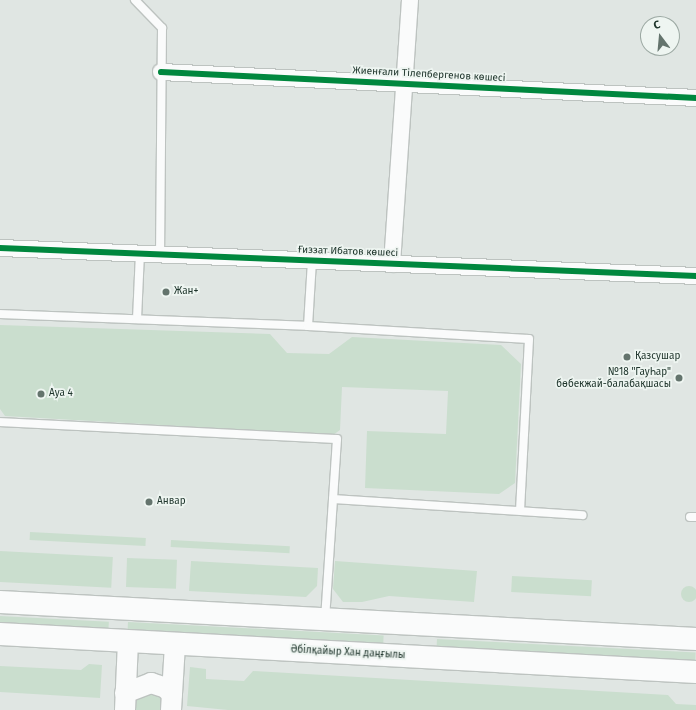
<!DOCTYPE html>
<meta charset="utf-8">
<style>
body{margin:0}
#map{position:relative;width:696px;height:710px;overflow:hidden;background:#e0e6e3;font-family:"Fira Sans",sans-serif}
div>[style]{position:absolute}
.green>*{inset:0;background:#cadece;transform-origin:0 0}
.round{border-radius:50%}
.roads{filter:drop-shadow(1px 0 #bdc3c0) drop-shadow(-1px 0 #bdc3c0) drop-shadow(0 1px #bdc3c0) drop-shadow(0 -1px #bdc3c0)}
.service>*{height:8px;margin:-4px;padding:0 4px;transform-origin:4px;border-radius:4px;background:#fafbfb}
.minor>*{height:16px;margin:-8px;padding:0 8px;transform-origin:8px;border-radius:8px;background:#fafbfb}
.tertiary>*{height:20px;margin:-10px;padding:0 10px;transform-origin:10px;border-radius:10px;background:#fafbfb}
.secondary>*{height:22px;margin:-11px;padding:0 11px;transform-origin:11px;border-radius:11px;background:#fafbfb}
.cycleway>*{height:6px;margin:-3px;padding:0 3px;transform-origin:3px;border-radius:3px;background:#00873e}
.dots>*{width:11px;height:11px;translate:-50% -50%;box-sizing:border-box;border:2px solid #eef5f1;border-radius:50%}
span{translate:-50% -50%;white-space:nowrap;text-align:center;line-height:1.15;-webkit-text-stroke:3.5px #eef5f1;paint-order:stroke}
.street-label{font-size:10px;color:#21372e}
.poi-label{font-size:10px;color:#21372e}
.left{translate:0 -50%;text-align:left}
.right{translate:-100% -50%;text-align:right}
.north{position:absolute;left:640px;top:16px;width:40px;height:40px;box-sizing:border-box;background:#eef5f1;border:1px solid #9ca9a3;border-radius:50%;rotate:344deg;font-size:11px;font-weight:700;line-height:16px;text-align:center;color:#21372e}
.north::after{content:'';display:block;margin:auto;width:14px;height:18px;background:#64746d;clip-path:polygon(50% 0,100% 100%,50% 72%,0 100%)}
</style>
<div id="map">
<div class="green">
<div style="clip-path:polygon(0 325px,270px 334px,287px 353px,329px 354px,352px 337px,501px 345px,521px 364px,515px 483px,499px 494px,365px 488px,367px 431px,446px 434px,448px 391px,342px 387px,340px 430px,333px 435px,5px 416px,0 409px)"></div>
<div style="left:30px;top:532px;width:116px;height:8px;rotate:3deg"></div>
<div style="left:171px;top:540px;width:119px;height:7px;rotate:3deg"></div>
<div style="left:0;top:551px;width:113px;height:31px;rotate:3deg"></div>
<div style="left:127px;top:558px;width:50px;height:29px;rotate:2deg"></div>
<div style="clip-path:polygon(191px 561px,318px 568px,317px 586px,306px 597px,189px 591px)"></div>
<div style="clip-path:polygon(335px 561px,477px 571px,474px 602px,389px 596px,362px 602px,343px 602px,333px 589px)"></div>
<div style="left:512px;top:576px;width:80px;height:16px;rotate:3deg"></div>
<div class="round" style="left:681px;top:586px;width:16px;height:16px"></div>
<div style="left:0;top:616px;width:109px;height:8px;rotate:3deg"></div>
<div style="left:128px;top:622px;width:256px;height:8px;rotate:3deg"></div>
<div style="left:437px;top:639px;width:259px;height:8px;rotate:3deg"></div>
<div style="clip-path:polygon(89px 664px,102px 665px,100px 698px,0 692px,0 666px,81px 670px)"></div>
<div style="clip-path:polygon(190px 667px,206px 669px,206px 679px,244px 681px,253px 671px,668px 695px,676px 704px,696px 705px,696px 710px,228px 710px,187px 706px)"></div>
<div style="clip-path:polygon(145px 690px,162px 696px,164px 710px,135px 710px,136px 698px)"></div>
</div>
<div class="roads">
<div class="service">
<div style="left:135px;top:0;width:39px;rotate:46deg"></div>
<div style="left:162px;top:28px;width:226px;rotate:90.5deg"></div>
<div style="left:0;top:314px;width:308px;rotate:2.2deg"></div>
<div style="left:308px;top:326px;width:65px;rotate:-86.5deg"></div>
<div style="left:137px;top:319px;width:66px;rotate:-87.4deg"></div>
<div style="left:308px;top:326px;width:221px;rotate:3.4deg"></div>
<div style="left:529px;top:339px;width:171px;rotate:93deg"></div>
<div style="left:0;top:422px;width:337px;rotate:2.9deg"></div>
<div style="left:337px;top:439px;width:180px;rotate:93.8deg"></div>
<div style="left:333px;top:499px;width:250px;rotate:3.7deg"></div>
<div style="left:690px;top:517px;width:6px"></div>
</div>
<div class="minor">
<div style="left:161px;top:72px;width:536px;rotate:2.78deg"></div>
<div style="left:0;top:248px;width:697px;rotate:2.3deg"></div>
<div style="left:392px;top:264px;width:265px;rotate:-86.1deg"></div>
</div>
<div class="tertiary">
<div style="left:125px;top:693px;width:28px;rotate:-21deg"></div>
<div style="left:151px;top:683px;width:16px;rotate:18deg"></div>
<div style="left:166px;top:688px;width:9px;rotate:49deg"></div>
<div style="left:125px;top:710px;width:69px;rotate:-87.5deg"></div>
<div style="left:171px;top:710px;width:66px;rotate:-86.5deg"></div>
</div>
<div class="secondary">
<div style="left:0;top:602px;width:697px;rotate:3.04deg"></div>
<div style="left:0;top:634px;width:697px;rotate:3.13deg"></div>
</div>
</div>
<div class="cycleway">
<div style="left:161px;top:72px;width:536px;rotate:2.78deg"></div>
<div style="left:0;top:248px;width:697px;rotate:2.3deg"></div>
</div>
<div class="dots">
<div style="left:166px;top:292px;background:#64746d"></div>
<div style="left:627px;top:357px;background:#64746d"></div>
<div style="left:679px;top:378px;background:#64746d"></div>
<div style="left:41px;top:394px;background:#64746d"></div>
<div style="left:149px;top:502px;background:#64746d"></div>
</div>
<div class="street-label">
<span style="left:429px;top:75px;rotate:3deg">Жиенғали Тілепбергенов көшесі</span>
<span style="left:348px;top:252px;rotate:2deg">Ғиззат Ибатов көшесі</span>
<span style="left:348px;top:653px;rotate:3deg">Әбілқайыр Хан даңғылы</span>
</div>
<div class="poi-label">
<span class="left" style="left:174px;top:292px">Жан+</span>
<span class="left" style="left:635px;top:357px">Қазсушар</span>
<span class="right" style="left:671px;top:378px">№18 "ГауҺар"<br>бөбекжай-балабақшасы</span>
<span class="left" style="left:49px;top:394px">Aya 4</span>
<span class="left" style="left:157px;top:502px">Анвар</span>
</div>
<div class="north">С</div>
</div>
